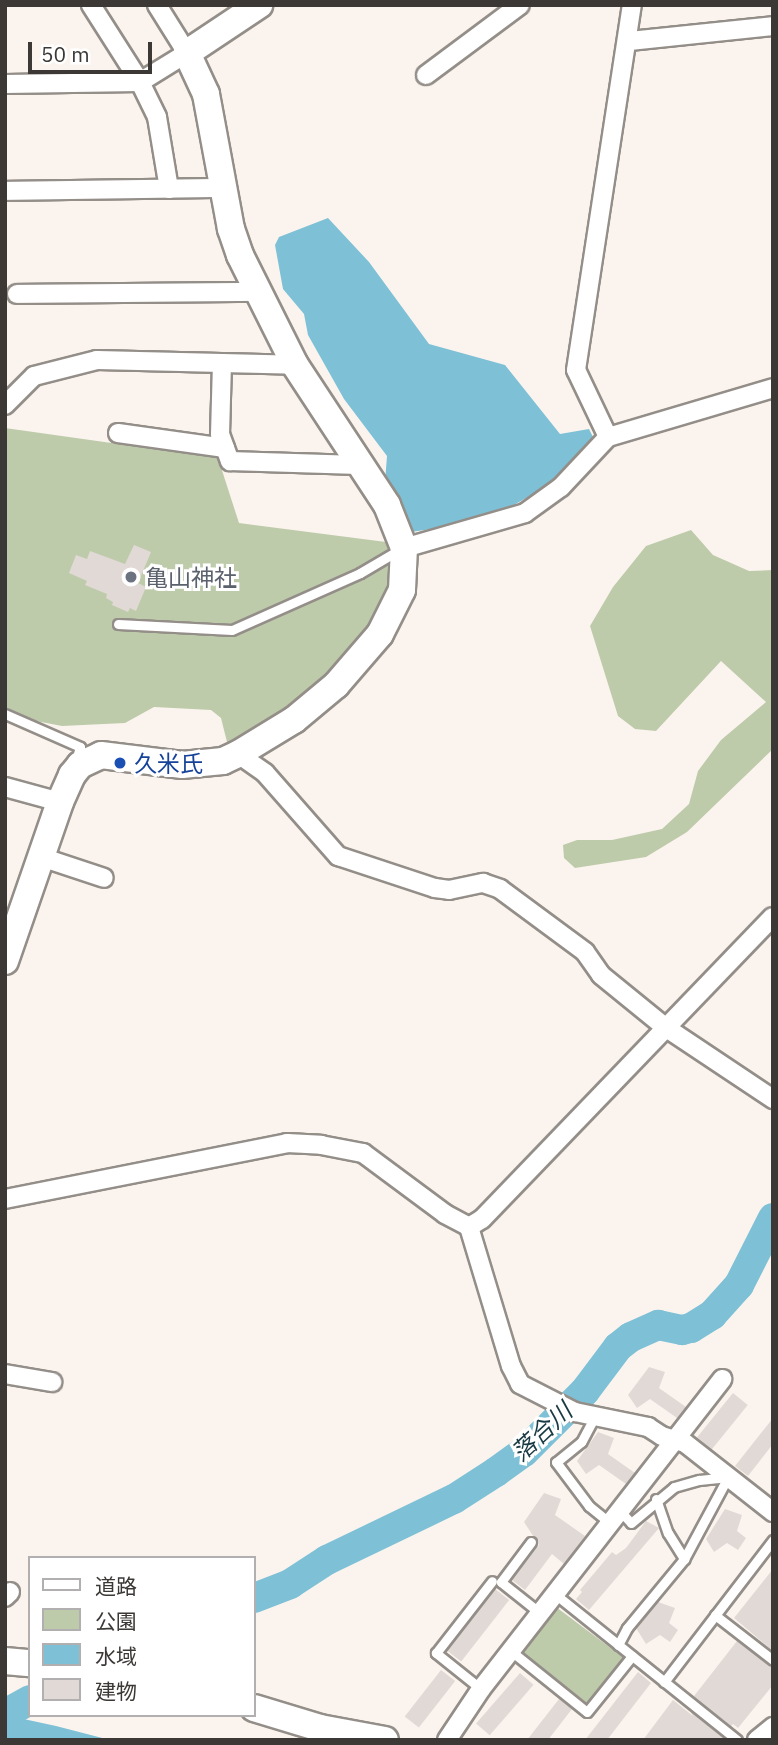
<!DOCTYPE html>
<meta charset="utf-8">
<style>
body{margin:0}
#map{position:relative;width:778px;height:1745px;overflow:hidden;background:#fbf4ee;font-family:"IBM Plex Sans","Noto Sans JP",sans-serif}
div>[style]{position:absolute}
.green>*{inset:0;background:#becbaa}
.water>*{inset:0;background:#7ec0d6}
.river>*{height:30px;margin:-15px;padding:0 15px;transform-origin:15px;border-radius:15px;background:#7ec0d6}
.building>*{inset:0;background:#e1d9d5;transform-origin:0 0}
.roads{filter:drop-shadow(2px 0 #948e89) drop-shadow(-2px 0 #948e89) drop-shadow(0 2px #948e89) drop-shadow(0 -2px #948e89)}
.lane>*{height:9px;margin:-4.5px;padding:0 4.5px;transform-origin:4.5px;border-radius:4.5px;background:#fff}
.street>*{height:18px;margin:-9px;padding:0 9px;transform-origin:9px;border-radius:9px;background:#fff}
.secondary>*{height:26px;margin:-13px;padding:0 13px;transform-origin:13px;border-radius:13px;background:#fff}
.dots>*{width:19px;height:19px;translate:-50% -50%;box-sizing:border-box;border:4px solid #fff;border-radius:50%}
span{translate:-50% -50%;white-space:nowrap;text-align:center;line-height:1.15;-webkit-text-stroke:6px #fff;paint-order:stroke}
.worship-label{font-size:23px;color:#5b616d}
.left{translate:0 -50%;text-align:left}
.transit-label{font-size:23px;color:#164399}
.water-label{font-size:24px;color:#193943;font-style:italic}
.frame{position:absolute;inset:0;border:7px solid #3b3836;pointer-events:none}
.legend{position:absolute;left:28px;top:1556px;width:228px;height:161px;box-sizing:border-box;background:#fff;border:2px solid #b1afaf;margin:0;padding:9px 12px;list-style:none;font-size:21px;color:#3b3836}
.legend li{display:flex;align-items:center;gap:14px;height:35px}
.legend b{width:35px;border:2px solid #b1afaf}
.scale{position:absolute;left:28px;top:42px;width:124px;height:32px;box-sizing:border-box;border:4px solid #3b3836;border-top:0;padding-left:9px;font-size:21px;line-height:24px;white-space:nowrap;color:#3b3836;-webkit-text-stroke:5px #fff;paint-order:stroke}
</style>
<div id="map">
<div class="green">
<div style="clip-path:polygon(5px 428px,218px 458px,239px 523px,386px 542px,393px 565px,391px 584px,368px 636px,307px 697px,228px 746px,221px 718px,211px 710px,154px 707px,125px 723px,62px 726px,5px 715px)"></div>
<div style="clip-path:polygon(691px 530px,713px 555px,749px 571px,773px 570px,773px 749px,687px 832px,646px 857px,575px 868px,564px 858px,563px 845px,577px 840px,612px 840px,662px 829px,689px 804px,698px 771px,721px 740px,766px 702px,721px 661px,656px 731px,635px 729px,618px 716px,590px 626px,613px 587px,646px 546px)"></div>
<div style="clip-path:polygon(556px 1607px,624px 1658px,588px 1704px,524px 1654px,523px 1649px)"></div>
</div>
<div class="water">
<div style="clip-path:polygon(328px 218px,369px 262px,429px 344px,505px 365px,560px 434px,589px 429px,593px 437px,551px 484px,512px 506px,459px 525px,411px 532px,385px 482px,387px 456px,344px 399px,308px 335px,304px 314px,283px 289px,275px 245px,279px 237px)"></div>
<div style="clip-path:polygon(5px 1715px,56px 1726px,110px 1740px,5px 1740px)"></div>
</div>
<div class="river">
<div style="left:254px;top:1598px;width:39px;rotate:-21deg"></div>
<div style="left:290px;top:1584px;width:44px;rotate:-33deg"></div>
<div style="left:327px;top:1560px;width:141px;rotate:-25.7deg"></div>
<div style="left:454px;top:1499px;width:50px;rotate:-32.7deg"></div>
<div style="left:496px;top:1472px;width:34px;rotate:-36deg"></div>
<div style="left:524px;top:1452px;width:86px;rotate:-45deg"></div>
<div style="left:585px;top:1391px;width:55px;rotate:-53.1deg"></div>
<div style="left:618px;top:1347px;width:16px;rotate:-38deg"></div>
<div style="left:631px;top:1337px;width:30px;rotate:-24deg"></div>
<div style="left:658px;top:1325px;width:25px;rotate:12deg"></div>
<div style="left:682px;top:1330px;width:9px;rotate:-13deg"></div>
<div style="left:691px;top:1328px;width:25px;rotate:-32deg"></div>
<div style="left:712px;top:1315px;width:40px;rotate:-48deg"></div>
<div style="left:739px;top:1285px;width:75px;rotate:-63.1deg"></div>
<div style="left:5px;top:1714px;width:29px;rotate:-29deg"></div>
</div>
<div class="building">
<div style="clip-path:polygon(134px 545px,151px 552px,138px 583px,146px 587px,136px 611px,130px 608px,128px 612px,112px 605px,113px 602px,106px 598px,107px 594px,85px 585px,87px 581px,69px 573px,76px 555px,87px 559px,90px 551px,125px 564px)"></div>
<div style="clip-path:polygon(649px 1367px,665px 1372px,659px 1388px,686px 1407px,677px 1418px,650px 1399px,637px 1408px,628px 1395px)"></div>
<div style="left:733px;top:1393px;width:19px;height:57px;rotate:39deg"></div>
<div style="clip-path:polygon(773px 1418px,773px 1444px,748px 1476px,735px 1466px)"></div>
<div style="clip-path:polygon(598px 1432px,614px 1438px,608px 1454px,635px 1473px,626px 1484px,599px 1465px,586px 1474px,577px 1461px)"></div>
<div style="clip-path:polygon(544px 1493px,561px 1499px,555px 1515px,585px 1536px,564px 1564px,552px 1554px,525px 1590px,512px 1580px,539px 1545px,524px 1522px)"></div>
<div style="clip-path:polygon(725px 1509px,742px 1515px,737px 1531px,746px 1538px,738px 1550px,727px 1543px,714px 1552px,706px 1539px)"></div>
<div style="clip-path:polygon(646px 1521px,659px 1528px,589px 1610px,576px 1599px,582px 1592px,580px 1590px,612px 1552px,616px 1555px,626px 1548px)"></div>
<div style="clip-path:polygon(773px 1569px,773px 1651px,734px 1618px)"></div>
<div style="left:495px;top:1589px;width:18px;height:78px;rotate:38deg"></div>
<div style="clip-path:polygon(658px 1602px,675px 1608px,669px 1623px,678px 1630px,670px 1642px,660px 1635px,646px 1644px,636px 1628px)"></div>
<div style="clip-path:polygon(737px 1641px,773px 1667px,773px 1685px,738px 1728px,733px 1724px,731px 1726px,694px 1696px)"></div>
<div style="left:441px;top:1670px;width:18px;height:59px;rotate:38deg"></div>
<div style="clip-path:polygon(638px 1672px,651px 1683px,607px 1740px,585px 1740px)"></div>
<div style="left:520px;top:1673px;width:18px;height:67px;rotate:41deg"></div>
<div style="clip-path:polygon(559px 1699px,572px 1709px,548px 1740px,527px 1740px)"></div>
<div style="clip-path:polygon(673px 1700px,693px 1716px,690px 1711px,722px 1737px,720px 1740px,643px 1740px)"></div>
</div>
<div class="roads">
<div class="lane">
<div style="left:118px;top:624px;width:114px;rotate:3deg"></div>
<div style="left:232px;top:630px;width:140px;rotate:-24deg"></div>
<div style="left:360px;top:573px;width:45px;rotate:-30.5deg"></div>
<div style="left:5px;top:714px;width:82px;rotate:23.7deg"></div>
<div style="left:80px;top:747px;width:14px;rotate:107deg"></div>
<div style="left:594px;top:1418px;width:27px;rotate:118deg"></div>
<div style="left:581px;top:1442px;width:32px;rotate:141deg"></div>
<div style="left:556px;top:1462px;width:55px;rotate:53.1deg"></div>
<div style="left:589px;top:1506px;width:27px;rotate:39deg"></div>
<div style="left:656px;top:1499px;width:36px;rotate:71deg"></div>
<div style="left:668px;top:1533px;width:31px;rotate:58deg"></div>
<div style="left:620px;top:1511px;width:16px;rotate:47deg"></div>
<div style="left:631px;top:1523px;width:56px;rotate:-39.9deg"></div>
<div style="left:674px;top:1487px;width:26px;rotate:-16deg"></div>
<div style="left:699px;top:1480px;width:27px;rotate:-6deg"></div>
<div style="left:531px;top:1542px;width:50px;rotate:126.9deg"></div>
<div style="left:501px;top:1582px;width:50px;rotate:38.5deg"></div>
<div style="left:555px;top:1594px;width:233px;rotate:38.7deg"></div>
<div style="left:715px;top:1615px;width:73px;rotate:37.8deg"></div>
<div style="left:618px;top:1645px;width:19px;rotate:-62deg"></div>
<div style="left:627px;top:1628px;width:89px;rotate:-50.4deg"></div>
<div style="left:684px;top:1559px;width:93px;rotate:-61.8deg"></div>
<div style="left:511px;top:1651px;width:97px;rotate:38.8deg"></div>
<div style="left:587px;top:1712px;width:72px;rotate:-51.2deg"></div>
<div style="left:664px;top:1682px;width:179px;rotate:-52.5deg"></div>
<div style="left:481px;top:1689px;width:58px;rotate:-141.3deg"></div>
<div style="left:436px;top:1653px;width:91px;rotate:-52.1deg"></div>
</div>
<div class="street">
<div style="left:91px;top:5px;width:91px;rotate:57.5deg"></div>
<div style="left:140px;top:82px;width:39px;rotate:64deg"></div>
<div style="left:157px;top:117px;width:73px;rotate:80.5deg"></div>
<div style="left:629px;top:41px;width:145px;rotate:-5.9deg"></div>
<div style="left:426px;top:75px;width:117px;rotate:-36.7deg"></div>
<div style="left:5px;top:84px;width:135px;rotate:-0.8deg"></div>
<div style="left:140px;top:82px;width:55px;rotate:-31.7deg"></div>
<div style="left:187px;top:53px;width:57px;rotate:-122deg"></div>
<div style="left:5px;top:191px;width:219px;rotate:-0.8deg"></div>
<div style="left:17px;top:294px;width:241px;rotate:-0.5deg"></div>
<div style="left:222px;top:363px;width:71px;rotate:91.6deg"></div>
<div style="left:220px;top:434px;width:29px;rotate:70deg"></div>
<div style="left:230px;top:461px;width:128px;rotate:1.8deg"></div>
<div style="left:5px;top:405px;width:41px;rotate:-45deg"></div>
<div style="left:34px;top:376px;width:65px;rotate:-14.3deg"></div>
<div style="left:97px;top:360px;width:198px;rotate:1.4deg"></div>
<div style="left:118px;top:433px;width:108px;rotate:8deg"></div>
<div style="left:608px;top:437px;width:74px;rotate:-115.5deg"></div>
<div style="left:576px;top:370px;width:369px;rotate:-81.3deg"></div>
<div style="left:404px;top:548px;width:126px;rotate:-16.1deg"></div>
<div style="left:525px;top:513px;width:44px;rotate:-35.8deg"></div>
<div style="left:561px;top:487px;width:69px;rotate:-46.8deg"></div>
<div style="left:608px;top:437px;width:172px;rotate:-16.5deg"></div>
<div style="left:238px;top:754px;width:33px;rotate:35deg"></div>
<div style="left:265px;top:773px;width:111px;rotate:48.7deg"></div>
<div style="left:338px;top:856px;width:102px;rotate:18.3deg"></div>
<div style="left:435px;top:888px;width:14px;rotate:8deg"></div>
<div style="left:449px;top:890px;width:35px;rotate:-12deg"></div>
<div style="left:483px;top:883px;width:18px;rotate:19deg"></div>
<div style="left:500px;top:889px;width:106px;rotate:36.5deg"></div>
<div style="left:585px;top:952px;width:28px;rotate:55deg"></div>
<div style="left:601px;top:975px;width:82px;rotate:39.1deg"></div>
<div style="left:665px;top:1027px;width:130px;rotate:33.7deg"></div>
<div style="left:5px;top:787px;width:57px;rotate:15.3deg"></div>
<div style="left:41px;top:857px;width:66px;rotate:18.4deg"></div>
<div style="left:5px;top:1199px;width:288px;rotate:-11.2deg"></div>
<div style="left:287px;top:1143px;width:34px;rotate:3deg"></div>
<div style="left:321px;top:1145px;width:43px;rotate:10.8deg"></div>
<div style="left:363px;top:1153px;width:102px;rotate:36.6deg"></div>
<div style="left:445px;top:1214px;width:27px;rotate:28deg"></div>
<div style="left:469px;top:1227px;width:145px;rotate:73.2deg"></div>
<div style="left:511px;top:1366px;width:20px;rotate:63deg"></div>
<div style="left:520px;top:1384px;width:62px;rotate:27deg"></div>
<div style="left:575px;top:1412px;width:75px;rotate:11.6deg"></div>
<div style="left:648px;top:1427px;width:17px;rotate:33deg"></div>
<div style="left:662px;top:1436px;width:24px;rotate:17deg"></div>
<div style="left:685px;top:1443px;width:112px;rotate:38.1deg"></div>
<div style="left:469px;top:1227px;width:15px;rotate:-32deg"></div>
<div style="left:482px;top:1219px;width:419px;rotate:-46.1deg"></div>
<div style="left:5px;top:1374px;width:48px;rotate:9.7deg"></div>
<div style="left:5px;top:1597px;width:7px;rotate:-45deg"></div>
<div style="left:447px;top:1740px;width:61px;rotate:-56.3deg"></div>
<div style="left:481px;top:1689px;width:393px;rotate:-52.1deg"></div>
<div style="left:757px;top:1740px;width:21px;rotate:-39deg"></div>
</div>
<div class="secondary">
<div style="left:5px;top:961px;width:168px;rotate:-70.9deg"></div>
<div style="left:60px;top:802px;width:30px;rotate:-66deg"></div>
<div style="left:72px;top:775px;width:13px;rotate:-51deg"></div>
<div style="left:80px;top:765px;width:23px;rotate:-25deg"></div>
<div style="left:101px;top:755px;width:82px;rotate:7deg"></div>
<div style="left:182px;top:765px;width:41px;rotate:-5.6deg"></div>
<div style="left:223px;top:761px;width:17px;rotate:-25deg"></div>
<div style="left:238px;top:754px;width:66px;rotate:-31.3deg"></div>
<div style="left:294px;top:720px;width:55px;rotate:-39.8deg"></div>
<div style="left:336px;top:685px;width:67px;rotate:-49.2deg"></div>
<div style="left:380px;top:634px;width:49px;rotate:-63.4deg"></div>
<div style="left:402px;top:590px;width:42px;rotate:-87.3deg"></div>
<div style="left:404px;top:548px;width:46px;rotate:-111.6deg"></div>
<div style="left:387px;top:505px;width:168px;rotate:-123.3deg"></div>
<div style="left:295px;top:365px;width:123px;rotate:-116.6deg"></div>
<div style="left:240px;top:255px;width:28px;rotate:-109deg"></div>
<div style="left:231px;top:229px;width:137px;rotate:-100.5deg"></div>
<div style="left:206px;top:94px;width:45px;rotate:-114.9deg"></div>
<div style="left:187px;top:53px;width:87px;rotate:-33.7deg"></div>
<div style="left:5px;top:1661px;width:25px;rotate:5deg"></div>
<div style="left:254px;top:1708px;width:69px;rotate:16.9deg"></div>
<div style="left:320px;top:1728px;width:66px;rotate:10.5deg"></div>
</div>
</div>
<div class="dots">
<div style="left:131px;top:577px;background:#6b7280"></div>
<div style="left:120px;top:763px;background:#1a4fb4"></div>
</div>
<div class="worship-label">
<span class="left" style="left:145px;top:577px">亀山神社</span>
</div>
<div class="transit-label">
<span class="left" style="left:134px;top:763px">久米氏</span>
</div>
<div class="water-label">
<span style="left:542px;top:1432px;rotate:-43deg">落合川</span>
</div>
<div class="frame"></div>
<ul class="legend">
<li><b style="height:9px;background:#fff"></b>道路</li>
<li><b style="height:19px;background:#becbaa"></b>公園</li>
<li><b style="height:19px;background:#7ec0d6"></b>水域</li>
<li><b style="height:19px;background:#e1d9d5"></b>建物</li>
</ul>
<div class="scale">50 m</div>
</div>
